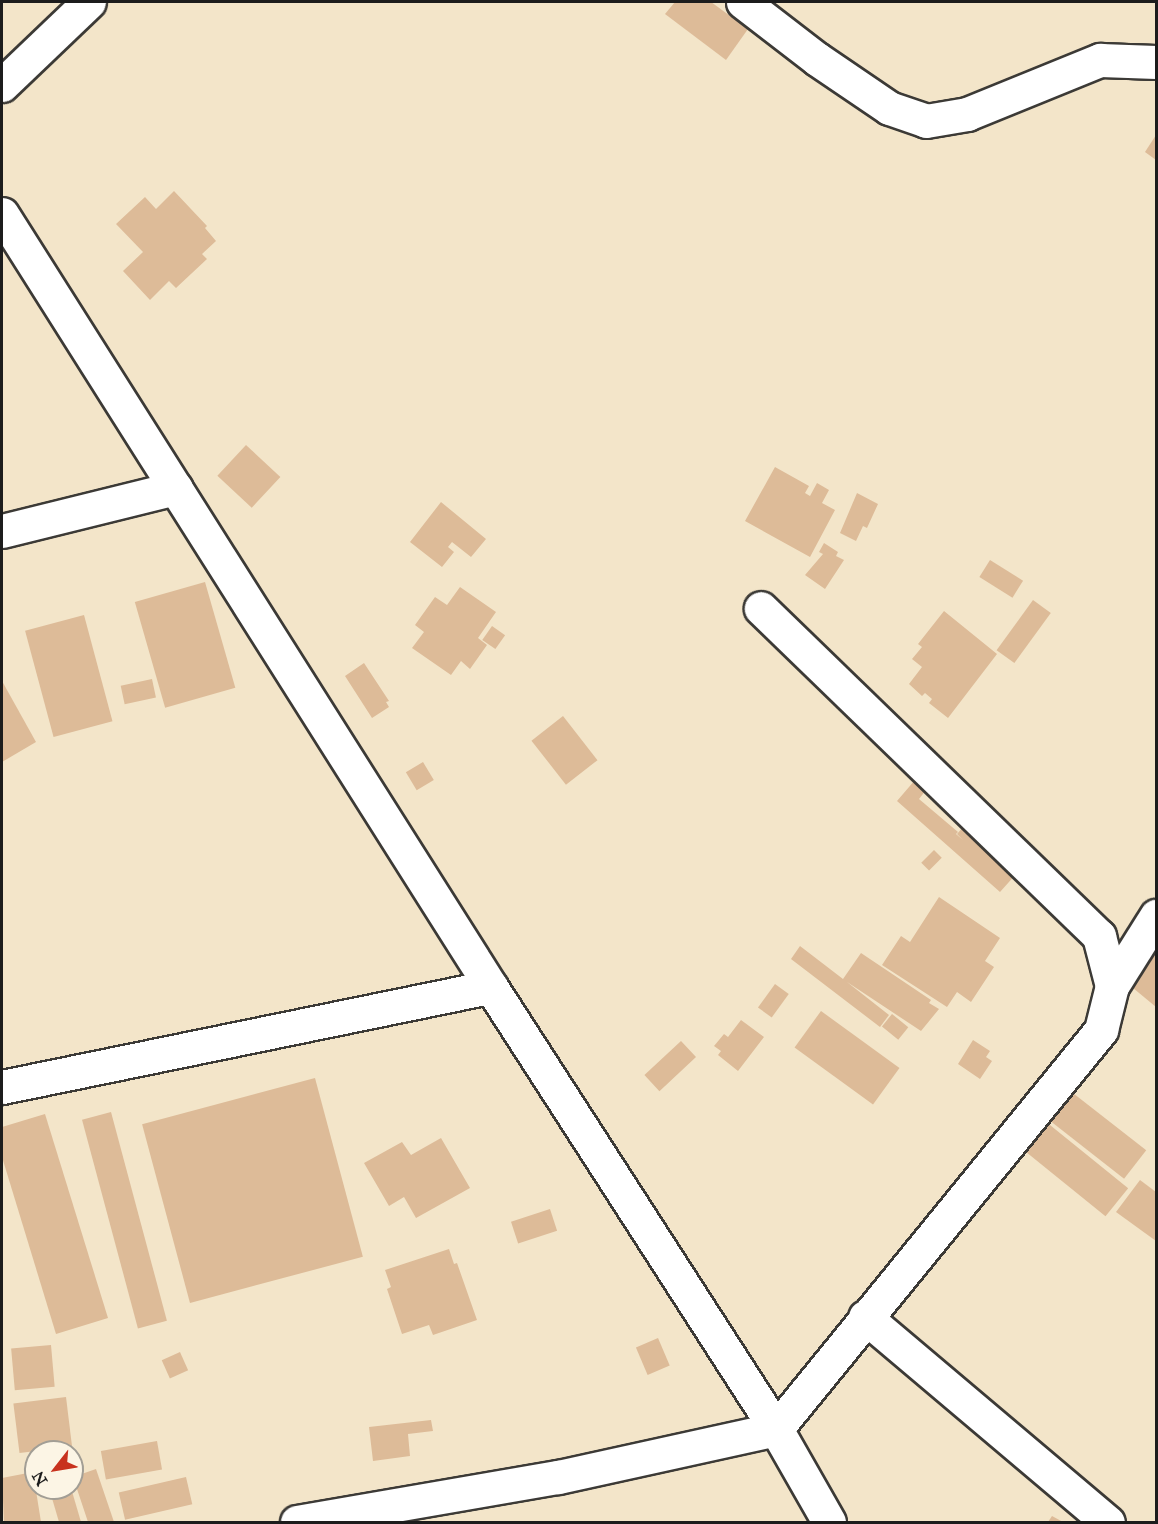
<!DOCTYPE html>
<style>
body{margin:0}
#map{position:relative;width:1158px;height:1524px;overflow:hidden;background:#f3e5c9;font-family:"IM FELL Great Primer",serif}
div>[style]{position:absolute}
.building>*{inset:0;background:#ddbb98;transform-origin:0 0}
.roads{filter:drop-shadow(2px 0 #3c3a36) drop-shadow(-2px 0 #3c3a36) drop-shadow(0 2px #3c3a36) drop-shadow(0 -2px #3c3a36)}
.minor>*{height:33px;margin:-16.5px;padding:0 16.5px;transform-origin:16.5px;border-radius:16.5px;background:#fff}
span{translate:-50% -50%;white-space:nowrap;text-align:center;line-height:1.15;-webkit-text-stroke:4.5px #fcf5e5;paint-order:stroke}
.frame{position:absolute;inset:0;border:3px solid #1c1c1c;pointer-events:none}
.north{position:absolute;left:24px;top:1440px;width:60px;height:60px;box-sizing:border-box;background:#fcf5e5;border:2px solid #a29e95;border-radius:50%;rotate:239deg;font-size:16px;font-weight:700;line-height:24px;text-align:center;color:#1c1c1c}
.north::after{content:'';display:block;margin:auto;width:21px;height:27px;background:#c8321e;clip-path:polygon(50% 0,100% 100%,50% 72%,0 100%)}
</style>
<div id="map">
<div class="building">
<div style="clip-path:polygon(675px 2px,711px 2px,748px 29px,726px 60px,665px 14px)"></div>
<div style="clip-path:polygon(1156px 135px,1156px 160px,1145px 152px)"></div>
<div style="clip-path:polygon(174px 191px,207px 226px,205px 228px,216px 241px,202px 254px,207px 259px,176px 288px,169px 281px,150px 300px,123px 271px,143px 252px,116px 224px,145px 197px,156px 209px)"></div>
<div style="left:246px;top:445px;width:47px;height:42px;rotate:43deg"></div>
<div style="clip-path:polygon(775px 467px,809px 486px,805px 493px,810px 496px,817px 483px,829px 490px,822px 503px,835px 510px,810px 557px,745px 521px)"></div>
<div style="clip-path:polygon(857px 493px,878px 504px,867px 528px,863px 526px,856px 541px,840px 533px)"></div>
<div style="clip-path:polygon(441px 502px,486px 539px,471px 557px,452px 542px,448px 547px,454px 552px,442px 567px,410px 542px)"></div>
<div style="clip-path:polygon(824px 543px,838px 552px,836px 556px,844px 560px,825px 589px,805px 575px,823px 554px,819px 552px)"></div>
<div style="left:990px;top:560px;width:39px;height:20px;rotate:32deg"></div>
<div style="left:205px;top:582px;width:110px;height:73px;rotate:74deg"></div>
<div style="clip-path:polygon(460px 587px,496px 612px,478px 638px,487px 645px,470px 669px,461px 661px,451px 675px,412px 648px,424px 632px,415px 625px,435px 597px,447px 605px)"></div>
<div style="left:1033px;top:600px;width:22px;height:62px;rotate:36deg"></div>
<div style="clip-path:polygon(944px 611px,997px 654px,948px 718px,929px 703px,932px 699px,925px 693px,922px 696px,909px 684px,922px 667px,912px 659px,922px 647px,918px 644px)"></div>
<div style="left:84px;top:615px;width:110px;height:61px;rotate:75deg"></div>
<div style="left:492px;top:626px;width:16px;height:17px;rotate:35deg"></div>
<div style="clip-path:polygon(364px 663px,389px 701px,386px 702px,389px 707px,372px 718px,345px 676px)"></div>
<div style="left:152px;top:679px;width:19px;height:32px;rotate:78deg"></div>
<div style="clip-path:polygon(2px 681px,36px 742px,2px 762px)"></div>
<div style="left:563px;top:716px;width:56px;height:40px;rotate:52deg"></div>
<div style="left:423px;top:762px;width:21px;height:20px;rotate:59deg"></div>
<div style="clip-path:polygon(915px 780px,926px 790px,919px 799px,958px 832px,956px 834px,963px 840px,957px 834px,964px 826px,1017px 873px,1000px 892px,897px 801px)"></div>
<div style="left:934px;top:850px;width:11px;height:18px;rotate:45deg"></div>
<div style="clip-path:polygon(939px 897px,1000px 938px,985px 961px,994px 967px,971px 1002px,957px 992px,947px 1007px,882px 965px,901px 936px,910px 942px)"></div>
<div style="clip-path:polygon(800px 946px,843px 979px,861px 953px,931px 1000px,929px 1003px,939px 1009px,921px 1031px,847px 982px,889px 1015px,880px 1027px,791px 959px)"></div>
<div style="clip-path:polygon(1156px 946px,1156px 1007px,1127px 983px)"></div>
<div style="left:775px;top:984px;width:17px;height:29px;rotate:36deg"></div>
<div style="left:821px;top:1011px;width:97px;height:45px;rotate:36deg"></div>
<div style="left:892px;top:1014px;width:21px;height:16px;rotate:39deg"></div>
<div style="clip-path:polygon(741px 1020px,764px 1037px,738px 1071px,718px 1055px,721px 1051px,714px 1046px,724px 1034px,728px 1037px)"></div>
<div style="clip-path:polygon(973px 1040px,990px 1051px,986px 1057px,992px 1061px,980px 1079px,958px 1064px)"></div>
<div style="left:681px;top:1041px;width:22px;height:50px;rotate:47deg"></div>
<div style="left:315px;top:1078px;width:185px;height:179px;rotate:75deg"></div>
<div style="left:1069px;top:1090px;width:98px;height:36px;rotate:38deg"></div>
<div style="left:111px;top:1112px;width:216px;height:30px;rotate:75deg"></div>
<div style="clip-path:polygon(45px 1114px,108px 1318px,56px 1334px,2px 1157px,2px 1127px)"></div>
<div style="left:1045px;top:1121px;width:107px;height:36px;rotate:39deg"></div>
<div style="clip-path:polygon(441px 1138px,470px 1188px,416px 1218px,404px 1197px,389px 1206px,364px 1163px,402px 1142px,411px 1155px)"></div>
<div style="clip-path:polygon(1140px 1180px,1156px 1192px,1156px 1241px,1116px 1212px)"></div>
<div style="left:550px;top:1209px;width:23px;height:41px;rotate:72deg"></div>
<div style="clip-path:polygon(449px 1249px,454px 1264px,457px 1263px,477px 1320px,433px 1335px,429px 1325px,402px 1334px,387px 1289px,391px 1287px,385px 1270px)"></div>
<div style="left:658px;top:1338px;width:30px;height:24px;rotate:67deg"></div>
<div style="left:51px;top:1345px;width:42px;height:40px;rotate:85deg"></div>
<div style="left:180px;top:1352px;width:20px;height:20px;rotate:66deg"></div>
<div style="left:66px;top:1397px;width:50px;height:53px;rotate:83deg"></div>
<div style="clip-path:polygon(431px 1420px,433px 1431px,408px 1434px,410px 1456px,373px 1461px,369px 1427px)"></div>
<div style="left:157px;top:1441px;width:29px;height:57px;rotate:80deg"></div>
<div style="clip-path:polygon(96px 1469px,114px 1522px,88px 1522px,73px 1477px)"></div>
<div style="clip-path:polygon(33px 1472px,41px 1522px,4px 1522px,2px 1478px)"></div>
<div style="left:186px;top:1477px;width:28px;height:69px;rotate:77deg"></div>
<div style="clip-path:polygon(49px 1488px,71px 1488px,81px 1522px,59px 1522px)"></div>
<div style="clip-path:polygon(1052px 1516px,1063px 1522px,1048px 1522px)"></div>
</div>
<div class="roads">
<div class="minor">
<div style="left:743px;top:2px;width:93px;rotate:37.6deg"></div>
<div style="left:817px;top:59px;width:87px;rotate:34.2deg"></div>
<div style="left:889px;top:108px;width:39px;rotate:19deg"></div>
<div style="left:926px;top:121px;width:42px;rotate:-9.7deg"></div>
<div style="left:967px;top:114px;width:144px;rotate:-22.1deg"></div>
<div style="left:1100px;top:60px;width:56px;rotate:2deg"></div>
<div style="left:2px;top:85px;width:120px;rotate:-43.7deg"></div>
<div style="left:2px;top:214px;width:915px;rotate:57.68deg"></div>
<div style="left:491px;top:987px;width:526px;rotate:57.19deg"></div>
<div style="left:776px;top:1429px;width:107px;rotate:60.3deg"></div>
<div style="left:2px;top:531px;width:179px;rotate:-13.9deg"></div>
<div style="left:1112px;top:986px;width:83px;rotate:-57.8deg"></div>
<div style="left:2px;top:1087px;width:499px;rotate:-11.6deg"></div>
<div style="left:865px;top:1317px;width:318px;rotate:40.2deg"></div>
<div style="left:297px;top:1522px;width:265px;rotate:-9.8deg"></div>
<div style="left:558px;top:1477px;width:223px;rotate:-12.4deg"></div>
<div style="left:776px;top:1429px;width:515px;rotate:-50.84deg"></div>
<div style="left:1101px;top:1030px;width:45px;rotate:-76deg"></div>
<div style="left:1112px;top:986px;width:52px;rotate:-104.6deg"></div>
<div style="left:1099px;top:936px;width:471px;rotate:-135.9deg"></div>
</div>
</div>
<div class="frame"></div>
<div class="north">N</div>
</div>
